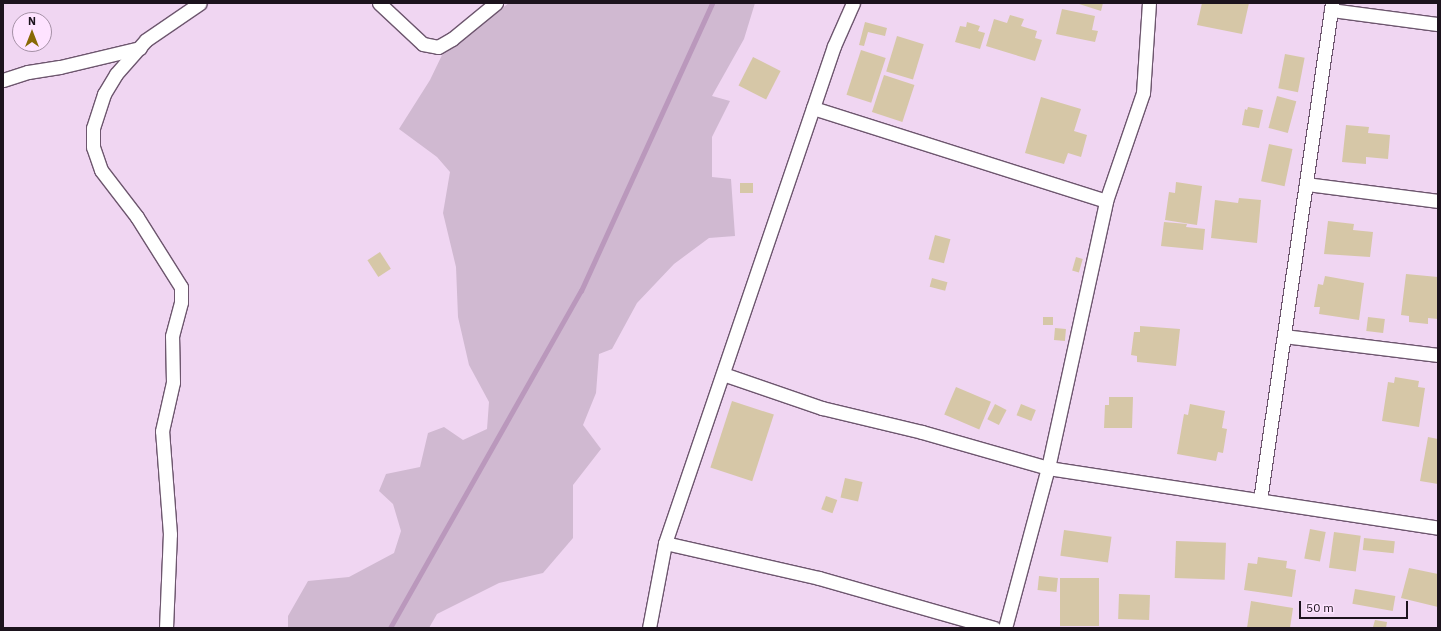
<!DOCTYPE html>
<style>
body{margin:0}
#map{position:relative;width:1441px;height:631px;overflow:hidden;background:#f0d6f2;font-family:"IBM Plex Sans",sans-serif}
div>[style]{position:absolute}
.green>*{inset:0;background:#d0b9d1}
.stream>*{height:4.5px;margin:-2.25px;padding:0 2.25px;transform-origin:2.25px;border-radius:2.25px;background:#ba98bc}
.building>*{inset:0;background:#d6c7a7;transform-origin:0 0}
.roads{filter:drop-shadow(1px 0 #6d566e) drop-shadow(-1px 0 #6d566e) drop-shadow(0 1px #6d566e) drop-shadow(0 -1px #6d566e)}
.street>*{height:13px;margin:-6.5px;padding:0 6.5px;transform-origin:6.5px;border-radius:6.5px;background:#fff}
span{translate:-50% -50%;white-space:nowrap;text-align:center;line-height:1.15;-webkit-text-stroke:4px #fee3ff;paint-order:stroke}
.frame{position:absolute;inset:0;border:4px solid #1c131d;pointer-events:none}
.north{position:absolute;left:12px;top:12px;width:40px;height:40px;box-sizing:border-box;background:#fee3ff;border:1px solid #a490a5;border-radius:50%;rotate:0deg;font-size:11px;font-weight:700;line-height:16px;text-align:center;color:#1c131d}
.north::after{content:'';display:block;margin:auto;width:14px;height:18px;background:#896906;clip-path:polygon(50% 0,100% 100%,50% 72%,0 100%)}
.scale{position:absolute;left:1299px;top:601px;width:109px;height:18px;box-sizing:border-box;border:2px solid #1c131d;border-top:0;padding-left:5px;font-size:12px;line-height:14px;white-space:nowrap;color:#1c131d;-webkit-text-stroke:3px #fee3ff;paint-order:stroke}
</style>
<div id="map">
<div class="green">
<div style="clip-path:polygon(509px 3px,755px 3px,744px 39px,712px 96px,730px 101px,712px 137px,712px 177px,731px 179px,735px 236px,709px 238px,674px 264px,637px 303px,612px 349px,599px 354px,596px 393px,583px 425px,601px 449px,573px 485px,573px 538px,543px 573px,499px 583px,437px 614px,429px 628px,288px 628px,288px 616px,308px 581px,349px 577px,394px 553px,401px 531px,393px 504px,379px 491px,386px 474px,420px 467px,428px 433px,444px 427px,463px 440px,487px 429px,489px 402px,469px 365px,458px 317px,456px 267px,443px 213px,450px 172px,437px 157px,399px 129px,430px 80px,443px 53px)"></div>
</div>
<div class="stream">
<div style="left:390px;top:628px;width:387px;rotate:-60.5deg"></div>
<div style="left:581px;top:291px;width:316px;rotate:-65.5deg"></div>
</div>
<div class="building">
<div style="clip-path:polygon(1076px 3px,1103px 3px,1101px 11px)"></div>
<div style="clip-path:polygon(1202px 3px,1249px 3px,1242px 34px,1197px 25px)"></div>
<div style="clip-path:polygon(1062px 9px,1095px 16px,1092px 30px,1098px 31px,1095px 42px,1056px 34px)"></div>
<div style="clip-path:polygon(1010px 15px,1024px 19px,1021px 26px,1037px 31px,1035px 38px,1042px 40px,1035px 61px,986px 46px,994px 19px,1007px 23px)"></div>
<div style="clip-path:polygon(865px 22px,887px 28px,885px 36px,868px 32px,864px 46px,859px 45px)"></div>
<div style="clip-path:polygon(967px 22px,980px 26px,978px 31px,985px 33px,980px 49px,955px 42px,960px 26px,966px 27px)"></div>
<div style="left:897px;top:36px;width:28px;height:37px;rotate:17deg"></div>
<div style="left:861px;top:50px;width:26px;height:47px;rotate:18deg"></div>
<div style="left:1285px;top:54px;width:20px;height:35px;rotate:11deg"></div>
<div style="left:753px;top:57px;width:31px;height:32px;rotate:27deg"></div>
<div style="left:884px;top:75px;width:32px;height:39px;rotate:18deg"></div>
<div style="left:1277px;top:96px;width:20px;height:33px;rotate:15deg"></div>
<div style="clip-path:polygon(1041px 97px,1081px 109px,1074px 131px,1087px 135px,1081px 157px,1068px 153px,1064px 164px,1025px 153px)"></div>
<div style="clip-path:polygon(1248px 107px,1263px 110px,1259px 128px,1242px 125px,1245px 109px,1247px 110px)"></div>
<div style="clip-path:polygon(1346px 125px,1369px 127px,1368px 133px,1390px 135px,1388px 159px,1366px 157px,1366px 164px,1342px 162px)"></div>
<div style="left:1269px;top:144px;width:24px;height:38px;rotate:12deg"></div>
<div style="clip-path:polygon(1176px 182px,1202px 186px,1197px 225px,1165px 220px,1169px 192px,1175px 193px)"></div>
<div style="left:740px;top:183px;width:13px;height:10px"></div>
<div style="clip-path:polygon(1239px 198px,1261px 200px,1257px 243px,1211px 238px,1215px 200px,1238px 203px)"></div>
<div style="clip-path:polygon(1328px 221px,1354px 224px,1353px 230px,1373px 232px,1370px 257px,1324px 254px)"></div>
<div style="clip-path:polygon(1164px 222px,1187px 224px,1186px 227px,1205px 229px,1203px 250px,1161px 246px)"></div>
<div style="left:935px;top:235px;width:16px;height:25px;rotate:15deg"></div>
<div style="left:380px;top:252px;width:20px;height:15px;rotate:57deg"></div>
<div style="left:1076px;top:257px;width:7px;height:14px;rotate:16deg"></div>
<div style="clip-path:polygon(1406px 274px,1438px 277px,1438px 319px,1428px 318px,1428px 324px,1409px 322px,1409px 316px,1401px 315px)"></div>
<div style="clip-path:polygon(1325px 276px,1364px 283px,1359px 320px,1319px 314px,1320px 307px,1314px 307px,1318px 284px,1323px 285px)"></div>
<div style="left:932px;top:278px;width:16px;height:9px;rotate:15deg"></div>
<div style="left:1043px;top:317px;width:10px;height:8px"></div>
<div style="left:1368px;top:317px;width:17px;height:14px;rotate:7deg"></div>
<div style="clip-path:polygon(1140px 326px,1180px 329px,1176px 366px,1137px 362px,1137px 356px,1131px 355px,1134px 332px,1140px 332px)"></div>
<div style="left:1055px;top:328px;width:11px;height:12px;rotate:5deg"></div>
<div style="clip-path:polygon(1395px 377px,1419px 381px,1418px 387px,1425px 388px,1419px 427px,1382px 421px,1388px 382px,1394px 383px)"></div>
<div style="left:956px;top:387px;width:38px;height:30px;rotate:23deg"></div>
<div style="clip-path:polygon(1109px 397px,1133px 397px,1132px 428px,1104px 428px,1105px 405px,1109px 405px)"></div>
<div style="left:732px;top:401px;width:44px;height:70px;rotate:18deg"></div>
<div style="left:995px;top:404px;width:13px;height:17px;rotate:27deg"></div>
<div style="left:1021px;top:404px;width:16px;height:12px;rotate:22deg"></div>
<div style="clip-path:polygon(1190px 404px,1225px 411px,1222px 428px,1227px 429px,1223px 453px,1218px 452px,1216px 461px,1177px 454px,1184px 414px,1188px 415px)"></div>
<div style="clip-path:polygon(1428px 437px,1438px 439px,1438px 484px,1420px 481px)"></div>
<div style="left:845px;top:478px;width:18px;height:20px;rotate:13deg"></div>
<div style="left:826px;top:496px;width:12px;height:14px;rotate:20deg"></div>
<div style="left:1310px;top:529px;width:16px;height:30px;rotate:11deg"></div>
<div style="left:1064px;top:530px;width:48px;height:26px;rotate:8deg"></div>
<div style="left:1334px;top:532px;width:27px;height:36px;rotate:8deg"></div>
<div style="left:1364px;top:538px;width:31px;height:12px;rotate:6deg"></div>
<div style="left:1176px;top:541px;width:50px;height:37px;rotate:2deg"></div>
<div style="clip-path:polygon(1258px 557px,1287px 561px,1286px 568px,1296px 570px,1292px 597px,1244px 590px,1248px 563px,1257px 564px)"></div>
<div style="clip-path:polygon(1409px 568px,1438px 574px,1438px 607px,1401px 598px)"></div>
<div style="left:1039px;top:576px;width:19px;height:14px;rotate:6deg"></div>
<div style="left:1060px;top:578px;width:39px;height:48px"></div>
<div style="left:1355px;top:589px;width:41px;height:15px;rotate:10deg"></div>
<div style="left:1119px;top:594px;width:31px;height:25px;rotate:2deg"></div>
<div style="clip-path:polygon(1251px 601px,1293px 608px,1290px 628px,1247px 628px)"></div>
<div style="clip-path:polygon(1375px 620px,1387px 622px,1386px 628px,1371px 628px,1373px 627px)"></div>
</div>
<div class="roads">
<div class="street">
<div style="left:379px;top:3px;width:60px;rotate:43deg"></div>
<div style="left:423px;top:44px;width:15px;rotate:11deg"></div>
<div style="left:438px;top:47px;width:16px;rotate:-30deg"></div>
<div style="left:452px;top:39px;width:57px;rotate:-39.3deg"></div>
<div style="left:1331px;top:10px;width:108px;rotate:7.5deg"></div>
<div style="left:3px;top:80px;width:26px;rotate:-18deg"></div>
<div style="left:28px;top:72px;width:32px;rotate:-9deg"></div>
<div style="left:60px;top:67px;width:82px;rotate:-13.4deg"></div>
<div style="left:813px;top:108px;width:307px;rotate:17.6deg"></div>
<div style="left:1306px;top:184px;width:133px;rotate:7.3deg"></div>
<div style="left:1284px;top:336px;width:155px;rotate:7deg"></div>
<div style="left:723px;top:374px;width:105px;rotate:19deg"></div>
<div style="left:822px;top:408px;width:103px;rotate:13.5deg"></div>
<div style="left:922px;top:432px;width:131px;rotate:15.9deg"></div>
<div style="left:1048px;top:468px;width:395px;rotate:8.7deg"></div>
<div style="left:1260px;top:500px;width:502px;rotate:-81.76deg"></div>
<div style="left:665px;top:543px;width:158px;rotate:12.8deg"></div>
<div style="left:819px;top:578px;width:182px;rotate:15.9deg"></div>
<div style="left:166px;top:628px;width:94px;rotate:-87.6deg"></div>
<div style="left:170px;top:534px;width:103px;rotate:-94.4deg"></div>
<div style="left:162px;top:431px;width:50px;rotate:-77.3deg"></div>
<div style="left:173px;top:382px;width:46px;rotate:-91.2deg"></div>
<div style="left:172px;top:336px;width:35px;rotate:-75deg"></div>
<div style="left:181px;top:302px;width:15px;rotate:-90deg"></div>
<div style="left:181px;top:287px;width:83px;rotate:-122.2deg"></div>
<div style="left:137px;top:217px;width:59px;rotate:-127.5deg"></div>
<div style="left:101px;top:170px;width:24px;rotate:-109deg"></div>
<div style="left:93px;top:147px;width:19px;rotate:-90deg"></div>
<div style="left:93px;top:128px;width:36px;rotate:-72deg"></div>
<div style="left:104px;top:94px;width:23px;rotate:-59deg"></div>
<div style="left:116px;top:74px;width:45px;rotate:-48.6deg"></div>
<div style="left:146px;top:40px;width:65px;rotate:-34.4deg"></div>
<div style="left:649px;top:628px;width:86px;rotate:-79.3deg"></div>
<div style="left:665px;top:543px;width:525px;rotate:-71.22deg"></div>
<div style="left:834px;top:46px;width:47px;rotate:-66.2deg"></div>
<div style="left:1005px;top:628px;width:166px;rotate:-75deg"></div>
<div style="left:1048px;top:468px;width:273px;rotate:-77.7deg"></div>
<div style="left:1106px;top:201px;width:114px;rotate:-71.1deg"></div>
<div style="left:1143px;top:93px;width:90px;rotate:-86.2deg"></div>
</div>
</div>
<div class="frame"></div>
<div class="north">N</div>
<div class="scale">50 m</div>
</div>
